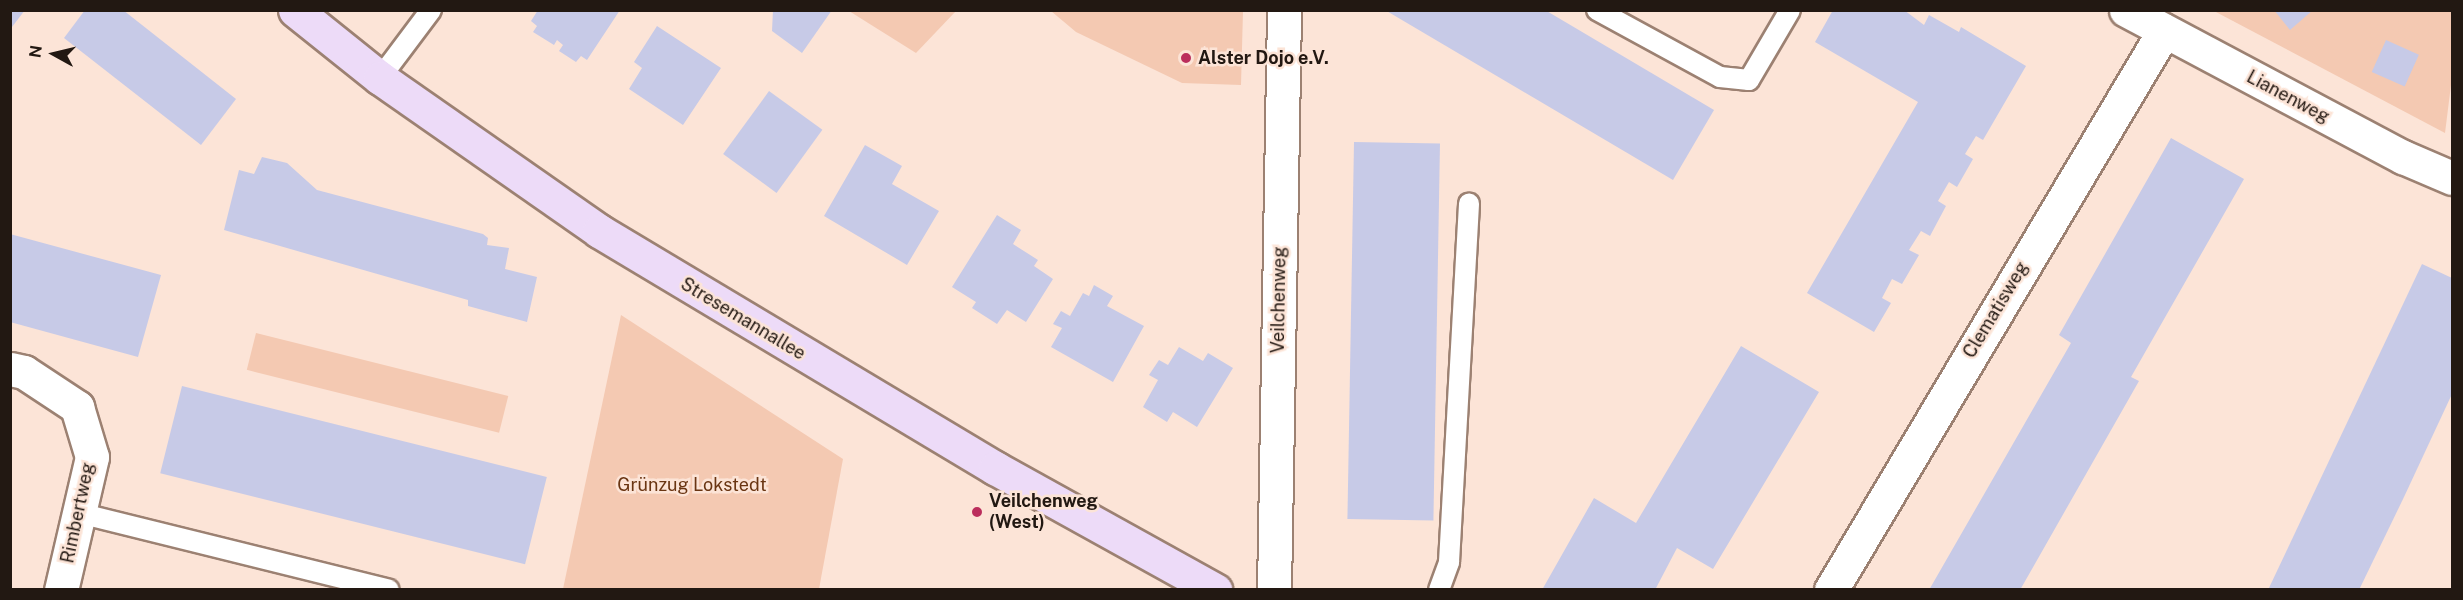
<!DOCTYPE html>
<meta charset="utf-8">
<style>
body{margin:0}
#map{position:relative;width:2463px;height:600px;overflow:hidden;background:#fce4d7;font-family:"Public Sans",sans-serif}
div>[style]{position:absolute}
.green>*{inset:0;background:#f4c9b2;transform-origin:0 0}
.building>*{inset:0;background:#c7cae7;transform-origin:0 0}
.roads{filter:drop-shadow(2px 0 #9c8172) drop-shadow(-2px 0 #9c8172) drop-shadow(0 2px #9c8172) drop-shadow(0 -2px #9c8172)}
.lane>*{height:20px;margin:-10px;padding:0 10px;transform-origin:10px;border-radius:10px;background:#fff}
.street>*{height:33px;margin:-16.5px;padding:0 16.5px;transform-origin:16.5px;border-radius:16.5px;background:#fff}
.secondary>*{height:33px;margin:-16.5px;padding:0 16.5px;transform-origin:16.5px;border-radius:16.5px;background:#eddbf8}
.dots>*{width:16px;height:16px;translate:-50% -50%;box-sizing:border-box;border:3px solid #fce4d7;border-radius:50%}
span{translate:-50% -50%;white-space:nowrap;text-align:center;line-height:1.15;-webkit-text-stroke:5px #fce4d7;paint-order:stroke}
.poi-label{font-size:18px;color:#221812;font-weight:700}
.left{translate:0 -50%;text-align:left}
.street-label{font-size:18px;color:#221812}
.park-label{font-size:18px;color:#6a3512}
.frame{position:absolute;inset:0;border:12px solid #221812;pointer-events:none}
.north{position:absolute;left:24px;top:24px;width:60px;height:60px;-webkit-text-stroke:4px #fce4d7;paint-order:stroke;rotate:278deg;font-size:16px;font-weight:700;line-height:24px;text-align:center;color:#221812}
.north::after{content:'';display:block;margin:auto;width:21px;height:27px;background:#221812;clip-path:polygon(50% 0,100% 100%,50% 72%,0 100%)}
</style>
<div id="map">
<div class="green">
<div style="clip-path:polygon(849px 11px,956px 11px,916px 53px)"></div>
<div style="clip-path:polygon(1051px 11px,1243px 11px,1241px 85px,1182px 83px,1076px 32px)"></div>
<div style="clip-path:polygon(2214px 11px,2452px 11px,2452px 77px,2445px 133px)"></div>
<div style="clip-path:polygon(621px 315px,843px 459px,819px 589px,563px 589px)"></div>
<div style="left:256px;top:333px;width:260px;height:38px;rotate:14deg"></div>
</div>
<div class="building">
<div style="clip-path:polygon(10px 10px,25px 10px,12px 27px,10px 25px)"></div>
<div style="clip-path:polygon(85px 10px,123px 10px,236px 99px,201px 145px,64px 38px)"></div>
<div style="clip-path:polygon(538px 10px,620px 10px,587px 60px,581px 56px,576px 62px,559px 51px,563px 45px,557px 40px,554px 45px,533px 32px,537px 26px,531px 21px)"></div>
<div style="clip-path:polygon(773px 10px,832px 10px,802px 53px,772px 31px)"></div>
<div style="clip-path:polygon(1385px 10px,1545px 10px,1714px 110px,1673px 180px)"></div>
<div style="clip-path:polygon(1833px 10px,1904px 10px,1924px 25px,1929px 15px,1959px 32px,1961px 27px,2026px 66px,1983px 140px,1976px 136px,1965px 154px,1973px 159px,1957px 187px,1949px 182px,1938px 201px,1946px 206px,1930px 236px,1921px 231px,1909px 250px,1919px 255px,1902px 284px,1892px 279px,1882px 298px,1891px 303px,1874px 332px,1807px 293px,1918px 102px,1815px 42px)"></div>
<div style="clip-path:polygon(2274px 10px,2313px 10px,2290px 30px)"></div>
<div style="clip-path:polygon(657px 26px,721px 68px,683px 125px,629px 89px,642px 68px,634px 62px)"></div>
<div style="left:2386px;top:40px;width:36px;height:35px;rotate:24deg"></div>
<div style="left:769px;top:91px;width:66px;height:78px;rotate:36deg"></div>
<div style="clip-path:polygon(2171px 138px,2244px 179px,2131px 377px,2139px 381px,2020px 590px,1929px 590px,2071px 343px,2059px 335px)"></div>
<div style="left:1354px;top:142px;width:86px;height:377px;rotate:1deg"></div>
<div style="clip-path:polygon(865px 145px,902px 166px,892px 184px,939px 211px,907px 265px,824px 216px)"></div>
<div style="clip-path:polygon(262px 157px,287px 163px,317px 190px,483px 234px,488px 238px,487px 245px,509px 248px,505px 269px,537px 277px,527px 322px,468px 306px,468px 300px,224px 230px,239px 170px,254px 174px)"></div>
<div style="clip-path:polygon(997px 215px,1021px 230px,1013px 244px,1038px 260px,1034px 266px,1053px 279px,1026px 322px,1007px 310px,997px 324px,972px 308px,976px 302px,952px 287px)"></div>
<div style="clip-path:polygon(10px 234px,161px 275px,138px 357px,10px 322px)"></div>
<div style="clip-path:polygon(2422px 264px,2452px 278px,2452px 394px,2404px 497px,2359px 590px,2268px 590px)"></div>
<div style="clip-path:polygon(1094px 285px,1113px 296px,1107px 306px,1144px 326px,1113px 382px,1051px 347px,1062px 328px,1053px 324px,1061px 311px,1070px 316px,1083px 293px,1089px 296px)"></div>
<div style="clip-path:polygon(1741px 346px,1819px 392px,1713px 569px,1677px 548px,1655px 590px,1542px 590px,1594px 498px,1636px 523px)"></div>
<div style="clip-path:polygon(1179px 347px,1203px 361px,1208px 353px,1233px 368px,1197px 427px,1173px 412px,1167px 422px,1143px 407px,1158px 380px,1149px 375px,1159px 360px,1168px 365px)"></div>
<div style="left:182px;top:386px;width:376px;height:90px;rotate:14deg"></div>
</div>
<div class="roads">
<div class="lane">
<div style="left:1597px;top:10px;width:140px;rotate:28.6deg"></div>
<div style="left:1720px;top:77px;width:29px;rotate:6deg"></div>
<div style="left:1749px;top:80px;width:81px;rotate:-59.6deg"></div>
<div style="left:380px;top:78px;width:85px;rotate:-53.1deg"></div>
<div style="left:79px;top:513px;width:319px;rotate:13.9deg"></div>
<div style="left:1439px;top:590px;width:30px;rotate:-70deg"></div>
<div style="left:1449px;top:562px;width:359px;rotate:-86.8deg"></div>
</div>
<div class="street">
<div style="left:2126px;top:10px;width:314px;rotate:28deg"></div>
<div style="left:2403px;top:157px;width:53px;rotate:23.2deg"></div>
<div style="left:10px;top:369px;width:14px;rotate:12deg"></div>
<div style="left:24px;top:372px;width:64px;rotate:33.4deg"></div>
<div style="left:77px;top:407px;width:52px;rotate:73.3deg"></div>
<div style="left:92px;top:457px;width:137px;rotate:103.1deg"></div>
<div style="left:1274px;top:590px;width:580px;rotate:-89.01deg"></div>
<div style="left:1831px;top:590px;width:651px;rotate:-59.22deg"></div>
</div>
<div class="secondary">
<div style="left:295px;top:10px;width:109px;rotate:38.7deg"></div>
<div style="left:380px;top:78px;width:267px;rotate:34.9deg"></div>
<div style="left:599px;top:231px;width:462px;rotate:30.9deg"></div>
<div style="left:995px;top:468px;width:252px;rotate:29deg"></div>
</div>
</div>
<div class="dots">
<div style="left:1186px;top:58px;background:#bb2d5c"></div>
<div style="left:977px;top:512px;background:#bb2d5c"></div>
</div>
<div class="poi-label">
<span class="left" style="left:1198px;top:58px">Alster Dojo e.V.</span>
<span class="left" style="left:989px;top:512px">Veilchenweg<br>(West)</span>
</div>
<div class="street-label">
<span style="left:2288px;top:97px;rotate:28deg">Lianenweg</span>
<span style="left:1279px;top:300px;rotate:-89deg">Veilchenweg</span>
<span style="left:1996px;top:310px;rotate:-59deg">Clematisweg</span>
<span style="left:743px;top:319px;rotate:31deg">Stresemannallee</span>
<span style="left:78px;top:513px;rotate:-78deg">Rimbertweg</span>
</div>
<div class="park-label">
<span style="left:692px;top:485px">Grünzug Lokstedt</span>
</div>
<div class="frame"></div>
<div class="north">N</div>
</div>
